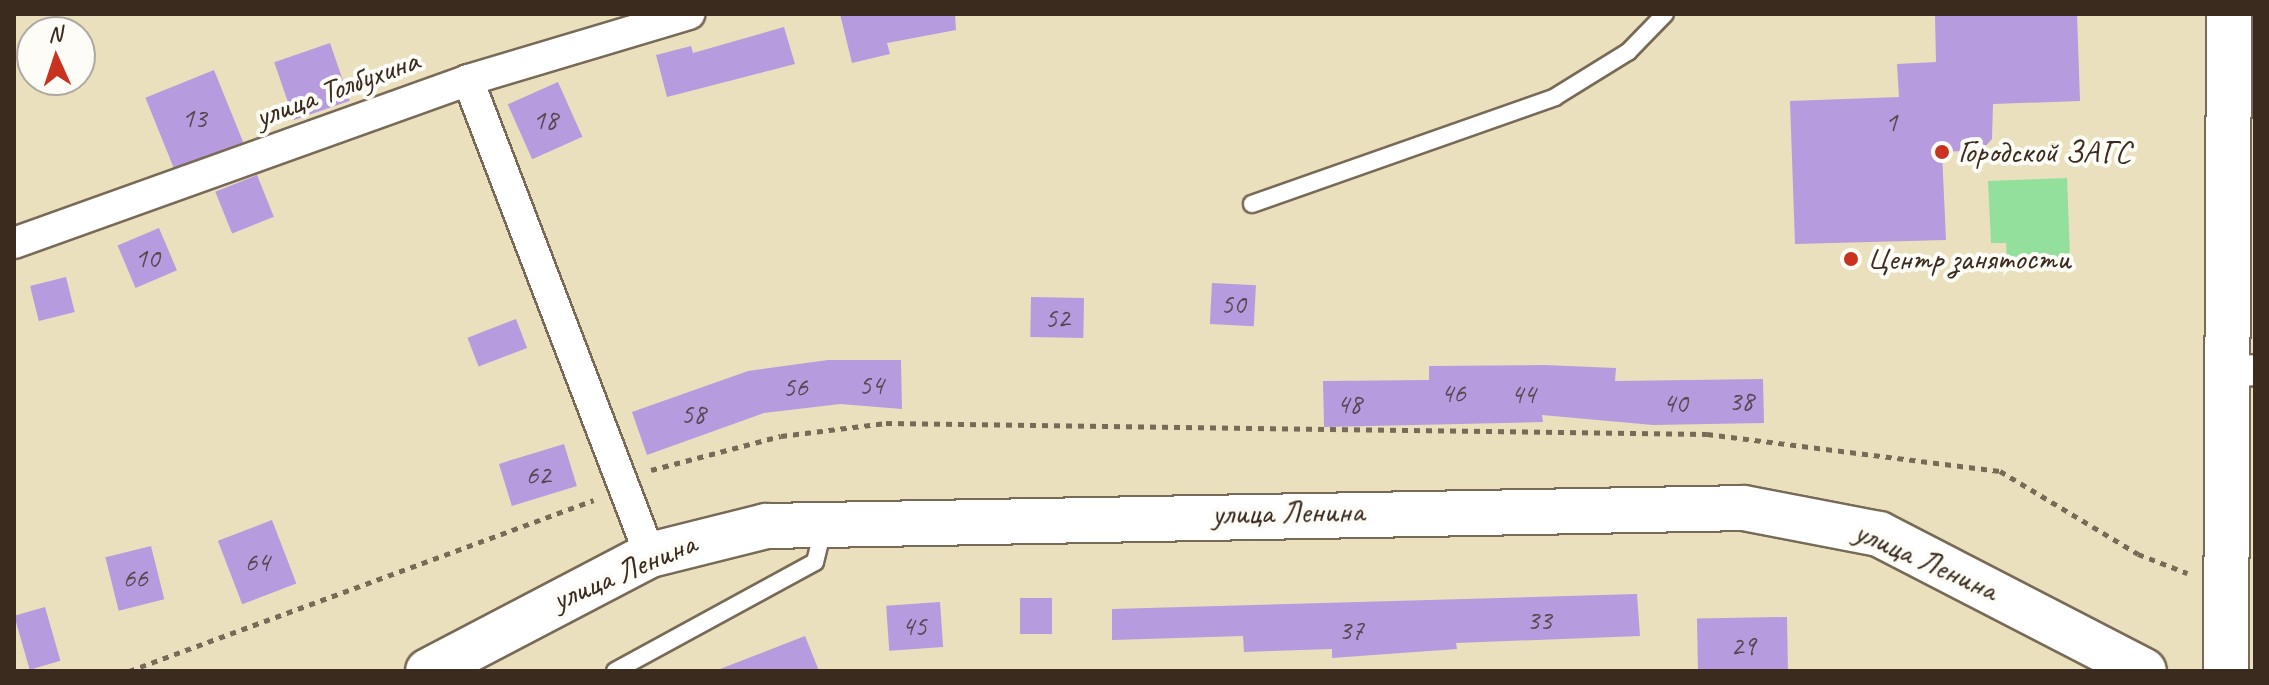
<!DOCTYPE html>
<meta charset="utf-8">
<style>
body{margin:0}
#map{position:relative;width:2269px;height:685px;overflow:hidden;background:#eae0bd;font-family:Caveat,sans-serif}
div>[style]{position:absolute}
.green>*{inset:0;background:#93e09d}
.building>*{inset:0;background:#b69bdf;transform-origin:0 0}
.path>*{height:5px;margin-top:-2.5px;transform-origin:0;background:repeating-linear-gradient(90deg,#786a56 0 6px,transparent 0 12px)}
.roads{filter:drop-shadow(2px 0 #786a56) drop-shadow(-2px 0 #786a56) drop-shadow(0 2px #786a56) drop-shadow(0 -2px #786a56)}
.lane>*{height:16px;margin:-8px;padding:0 8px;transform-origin:8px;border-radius:8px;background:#fff}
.street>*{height:30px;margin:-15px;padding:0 15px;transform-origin:15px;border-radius:15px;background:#fff}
.secondary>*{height:44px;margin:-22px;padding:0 22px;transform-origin:22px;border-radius:22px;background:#fff}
.primary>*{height:44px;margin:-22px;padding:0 22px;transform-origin:22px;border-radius:22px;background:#fff}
.dots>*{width:22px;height:22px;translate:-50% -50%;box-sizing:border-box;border:4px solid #fdfcf7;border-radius:50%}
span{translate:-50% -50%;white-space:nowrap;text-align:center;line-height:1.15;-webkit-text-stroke:8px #fdfcf7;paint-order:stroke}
.number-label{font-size:28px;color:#5a464e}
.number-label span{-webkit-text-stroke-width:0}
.street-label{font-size:32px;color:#3b2a1e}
.poi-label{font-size:32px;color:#3b2a1e}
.left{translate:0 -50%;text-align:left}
.frame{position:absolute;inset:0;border:16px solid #3b2a1e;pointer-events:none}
.north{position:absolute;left:16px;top:16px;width:80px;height:80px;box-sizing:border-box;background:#fdfcf7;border:2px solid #afa8a0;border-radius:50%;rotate:357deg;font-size:22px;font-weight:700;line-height:32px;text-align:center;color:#3b2a1e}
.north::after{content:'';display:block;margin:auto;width:28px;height:36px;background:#c8321e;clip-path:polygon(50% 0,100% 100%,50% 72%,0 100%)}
</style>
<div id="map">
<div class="green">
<div style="clip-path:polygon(2067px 178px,2070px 257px,2007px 260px,2006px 243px,1991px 243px,1988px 181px)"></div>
</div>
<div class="building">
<div style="clip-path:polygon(840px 14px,955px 14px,956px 30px,887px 43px,890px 54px,852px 63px)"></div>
<div style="clip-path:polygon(1935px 14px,2077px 14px,2080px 101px,1993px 104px,1992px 139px,1982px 150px,1942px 152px,1946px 240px,1795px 244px,1790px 101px,1899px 97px,1897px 64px,1936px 62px)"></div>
<div style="clip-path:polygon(784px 27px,795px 64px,667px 97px,656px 55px,691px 46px,693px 53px)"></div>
<div style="left:330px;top:43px;width:61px;height:59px;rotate:71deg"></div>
<div style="left:214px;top:70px;width:78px;height:74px;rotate:68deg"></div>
<div style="left:558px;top:82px;width:60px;height:55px;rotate:66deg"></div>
<div style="left:257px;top:175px;width:45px;height:45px;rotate:68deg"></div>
<div style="left:159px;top:228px;width:46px;height:45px;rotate:67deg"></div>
<div style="left:66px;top:277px;width:36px;height:37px;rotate:76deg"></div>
<div style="left:1212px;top:283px;width:44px;height:41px;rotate:3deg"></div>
<div style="left:1031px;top:297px;width:53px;height:40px;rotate:1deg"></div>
<div style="left:516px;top:319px;width:31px;height:52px;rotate:69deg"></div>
<div style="clip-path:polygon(828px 360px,901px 360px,902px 409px,840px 404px,764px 413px,647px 455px,632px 412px,748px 371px)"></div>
<div style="clip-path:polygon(1544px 365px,1616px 368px,1615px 381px,1763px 379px,1764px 423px,1653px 425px,1542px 415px,1543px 422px,1324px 427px,1323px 381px,1429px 380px,1429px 366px)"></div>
<div style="left:564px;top:444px;width:44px;height:68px;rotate:73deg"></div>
<div style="left:272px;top:520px;width:68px;height:58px;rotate:69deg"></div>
<div style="left:151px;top:546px;width:55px;height:47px;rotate:76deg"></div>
<div style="clip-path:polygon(1637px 594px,1640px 636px,1456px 643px,1457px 649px,1332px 658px,1332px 649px,1244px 652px,1243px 636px,1112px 640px,1112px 609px)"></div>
<div style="left:1020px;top:598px;width:32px;height:36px"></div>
<div style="left:940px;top:602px;width:45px;height:54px;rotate:86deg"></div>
<div style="left:45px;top:607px;width:56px;height:32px;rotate:74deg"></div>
<div style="left:1787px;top:617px;width:54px;height:90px;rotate:89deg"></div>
<div style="clip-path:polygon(805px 636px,819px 671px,721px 671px,720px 669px)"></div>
</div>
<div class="path">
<div style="left:651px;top:470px;width:134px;rotate:-14.7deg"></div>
<div style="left:781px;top:436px;width:106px;rotate:-7.1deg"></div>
<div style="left:886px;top:423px;width:821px;rotate:0.77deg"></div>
<div style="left:1707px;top:434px;width:295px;rotate:7.2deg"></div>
<div style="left:2000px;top:471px;width:161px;rotate:31deg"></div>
<div style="left:2138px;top:554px;width:53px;rotate:21.2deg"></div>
<div style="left:129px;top:671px;width:495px;rotate:-20.2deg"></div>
</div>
<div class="roads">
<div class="lane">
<div style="left:1252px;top:204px;width:321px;rotate:-19.4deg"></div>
<div style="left:1555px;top:97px;width:86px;rotate:-31.7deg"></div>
<div style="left:1628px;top:52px;width:53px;rotate:-45.8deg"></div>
<div style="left:615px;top:671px;width:228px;rotate:-28.6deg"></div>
<div style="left:815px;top:562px;width:37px;rotate:-76deg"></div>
</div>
<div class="street">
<div style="left:468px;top:80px;width:509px;rotate:69.04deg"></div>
<div style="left:14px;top:243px;width:482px;rotate:-19.7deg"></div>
<div style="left:468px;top:80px;width:231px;rotate:-16.6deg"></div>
<div style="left:2231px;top:371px;width:24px;rotate:-2deg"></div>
</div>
<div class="secondary">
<div style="left:2226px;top:671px;width:657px;rotate:-89.74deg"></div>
</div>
<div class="primary">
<div style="left:428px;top:671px;width:250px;rotate:-27.6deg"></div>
<div style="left:650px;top:555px;width:120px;rotate:-14deg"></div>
<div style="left:766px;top:526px;width:978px;rotate:-1.05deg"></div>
<div style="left:1744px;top:508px;width:137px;rotate:10.9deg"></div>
<div style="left:1879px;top:534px;width:298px;rotate:27.3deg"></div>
</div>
</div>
<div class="dots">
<div style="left:1942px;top:152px;background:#c8321e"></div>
<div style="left:1851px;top:259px;background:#c8321e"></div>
</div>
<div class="number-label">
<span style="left:194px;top:118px">13</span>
<span style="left:545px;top:120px">18</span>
<span style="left:1891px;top:122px">1</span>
<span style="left:147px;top:258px">10</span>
<span style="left:1233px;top:304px">50</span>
<span style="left:1057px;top:318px">52</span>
<span style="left:871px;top:385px">54</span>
<span style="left:795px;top:387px">56</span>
<span style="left:1453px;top:393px">46</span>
<span style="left:1523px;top:394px">44</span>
<span style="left:1741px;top:401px">38</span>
<span style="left:1675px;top:403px">40</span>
<span style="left:1349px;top:404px">48</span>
<span style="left:693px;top:414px">58</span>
<span style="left:538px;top:475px">62</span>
<span style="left:257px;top:562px">64</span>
<span style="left:135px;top:578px">66</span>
<span style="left:1539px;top:620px">33</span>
<span style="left:914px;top:626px">45</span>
<span style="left:1351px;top:630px">37</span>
<span style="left:1743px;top:646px">29</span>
</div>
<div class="street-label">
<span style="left:337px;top:89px;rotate:-20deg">улица Толбухина</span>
<span style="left:1288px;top:513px;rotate:-1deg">улица Ленина</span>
<span style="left:1926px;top:561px;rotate:24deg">улица Ленина</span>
<span style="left:624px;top:572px;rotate:-23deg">улица Ленина</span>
</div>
<div class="poi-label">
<span class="left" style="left:1958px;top:152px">Городской ЗАГС</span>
<span class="left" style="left:1867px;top:259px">Центр занятости</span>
</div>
<div class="frame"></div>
<div class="north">N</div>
</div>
